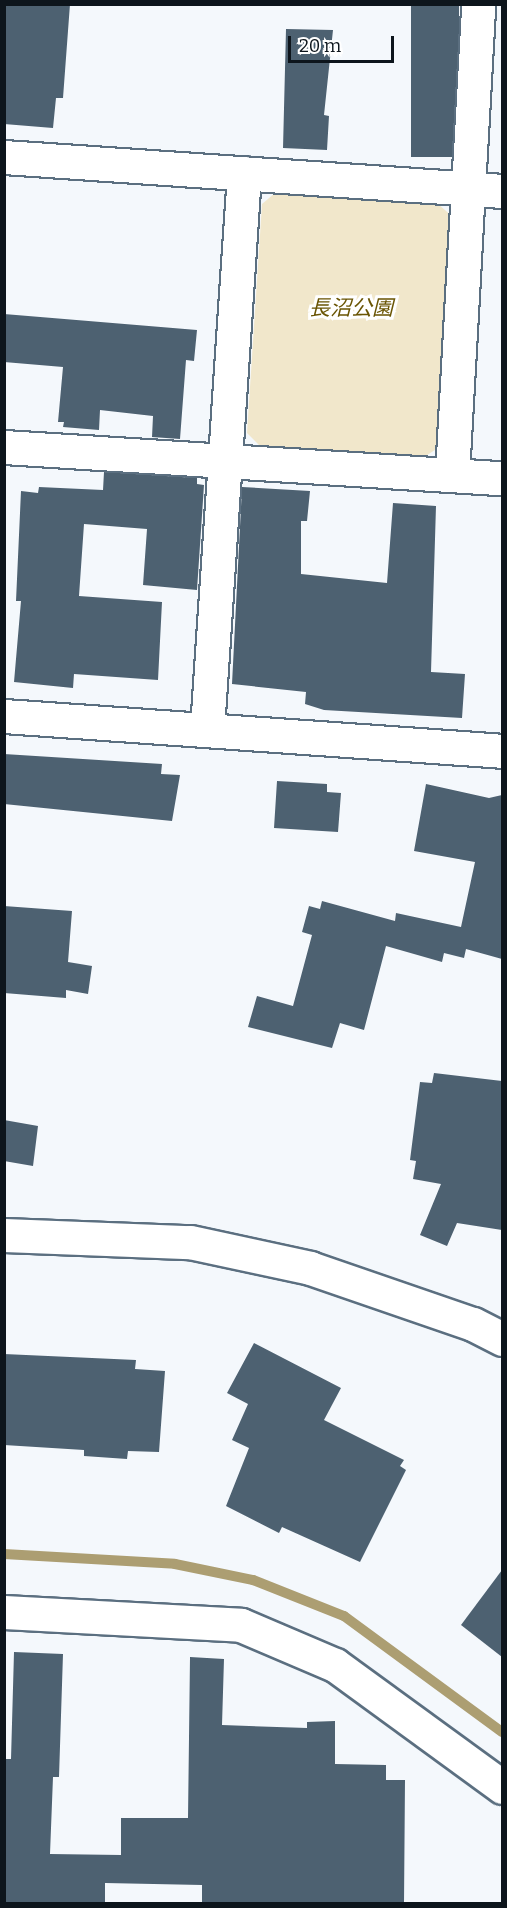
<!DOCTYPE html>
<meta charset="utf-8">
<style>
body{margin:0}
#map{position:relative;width:507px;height:1908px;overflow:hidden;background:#f4f8fc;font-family:Bitter,"Noto Sans JP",serif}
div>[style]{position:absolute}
.green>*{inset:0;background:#f1e7cb}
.stream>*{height:10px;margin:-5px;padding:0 5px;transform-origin:5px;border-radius:5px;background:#ac9e72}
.building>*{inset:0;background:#4d6171;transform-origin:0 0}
.roads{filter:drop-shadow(2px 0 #5b6f80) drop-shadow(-2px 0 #5b6f80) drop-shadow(0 2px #5b6f80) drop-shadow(0 -2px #5b6f80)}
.minor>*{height:33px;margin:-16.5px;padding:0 16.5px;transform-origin:16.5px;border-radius:16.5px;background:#fff}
.tertiary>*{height:33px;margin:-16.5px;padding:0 16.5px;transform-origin:16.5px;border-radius:16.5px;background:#fff}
span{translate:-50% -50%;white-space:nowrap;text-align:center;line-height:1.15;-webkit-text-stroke:6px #fff;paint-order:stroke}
.park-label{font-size:21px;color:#6a5504;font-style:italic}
.frame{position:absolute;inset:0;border:6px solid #0d151c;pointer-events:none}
.scale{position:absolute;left:288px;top:36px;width:106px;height:27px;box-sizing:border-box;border:3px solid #0d151c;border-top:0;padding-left:8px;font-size:18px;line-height:21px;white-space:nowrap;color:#0d151c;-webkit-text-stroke:4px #fff;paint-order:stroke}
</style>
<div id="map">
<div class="green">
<div style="clip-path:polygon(275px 193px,438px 204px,453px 217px,438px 448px,421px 459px,262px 448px,247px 433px,262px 204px)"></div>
</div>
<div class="stream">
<div style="left:4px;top:1554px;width:171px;rotate:3.3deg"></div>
<div style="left:175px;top:1564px;width:80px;rotate:11.6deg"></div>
<div style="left:253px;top:1580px;width:98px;rotate:21.6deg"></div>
<div style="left:344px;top:1616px;width:196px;rotate:36.3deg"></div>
</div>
<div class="building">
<div style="clip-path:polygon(4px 4px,70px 4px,63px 98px,56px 98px,53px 128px,4px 124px)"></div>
<div style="left:411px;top:4px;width:48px;height:153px"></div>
<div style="clip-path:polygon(286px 29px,333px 30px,324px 115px,329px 116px,327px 150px,283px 148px)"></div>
<div style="clip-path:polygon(4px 314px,197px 330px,194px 361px,186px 360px,180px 439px,152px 437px,153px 416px,100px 410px,99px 430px,63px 427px,64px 422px,58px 422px,63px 367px,4px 362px)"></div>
<div style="clip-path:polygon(104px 472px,197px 478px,197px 484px,204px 485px,197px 590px,143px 585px,147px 529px,84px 524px,79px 596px,162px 602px,158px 680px,74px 674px,73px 688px,14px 682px,21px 601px,16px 601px,21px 491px,38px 493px,39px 487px,103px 490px)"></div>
<div style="clip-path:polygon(242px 487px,310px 491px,307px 521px,301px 521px,301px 574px,387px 583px,393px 503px,436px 506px,431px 672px,465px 674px,462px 718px,324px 710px,305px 704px,306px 692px,232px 684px)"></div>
<div style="clip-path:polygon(4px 754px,162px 764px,161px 774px,180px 775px,172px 821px,4px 804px)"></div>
<div style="clip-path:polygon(277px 781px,327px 784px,327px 792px,341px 793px,338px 832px,274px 828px)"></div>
<div style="clip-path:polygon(426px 784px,489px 798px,502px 795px,502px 959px,466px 949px,464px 958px,444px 953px,442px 962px,386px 946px,364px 1030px,340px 1023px,332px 1048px,248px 1027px,257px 996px,293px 1006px,312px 935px,302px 932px,309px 906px,320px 909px,322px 901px,395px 921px,396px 913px,461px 927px,475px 862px,414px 851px)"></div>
<div style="clip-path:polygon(4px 906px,72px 911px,68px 962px,92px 966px,88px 994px,66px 990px,66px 998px,4px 993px)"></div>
<div style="clip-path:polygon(434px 1073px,502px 1081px,502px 1230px,457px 1223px,447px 1246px,420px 1235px,441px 1184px,413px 1179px,416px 1161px,410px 1160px,420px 1082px,432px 1083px)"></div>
<div style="clip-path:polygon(4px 1120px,38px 1126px,33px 1166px,4px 1161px)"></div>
<div style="clip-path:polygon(254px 1343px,341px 1388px,324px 1420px,404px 1460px,400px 1466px,406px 1470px,360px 1562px,282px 1527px,279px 1533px,226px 1506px,249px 1448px,232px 1440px,248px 1404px,227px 1393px)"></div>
<div style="clip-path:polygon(4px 1354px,136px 1360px,135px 1369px,165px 1371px,159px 1452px,128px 1451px,127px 1459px,84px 1456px,84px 1450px,4px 1445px)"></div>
<div style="clip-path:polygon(502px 1570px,502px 1657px,461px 1625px)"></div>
<div style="clip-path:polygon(14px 1652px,63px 1654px,59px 1777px,53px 1777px,50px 1854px,121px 1855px,121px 1818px,188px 1818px,190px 1657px,224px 1659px,222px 1725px,307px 1728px,307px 1722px,335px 1721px,335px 1764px,386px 1765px,386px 1780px,405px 1780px,404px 1904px,202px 1904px,202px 1885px,105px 1883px,105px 1904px,4px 1904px,4px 1759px,11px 1759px)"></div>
</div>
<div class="roads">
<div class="minor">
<div style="left:4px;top:447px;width:499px;rotate:3.6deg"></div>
<div style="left:452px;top:474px;width:471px;rotate:-86.8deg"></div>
<div style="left:4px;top:716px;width:499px;rotate:4deg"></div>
<div style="left:207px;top:729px;width:557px;rotate:-86.19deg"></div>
<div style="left:4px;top:1235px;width:186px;rotate:2.2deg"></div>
<div style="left:190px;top:1242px;width:123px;rotate:12.2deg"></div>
<div style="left:310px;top:1268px;width:172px;rotate:19deg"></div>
<div style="left:473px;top:1324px;width:33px;rotate:27deg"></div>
</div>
<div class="tertiary">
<div style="left:4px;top:157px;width:499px;rotate:3.9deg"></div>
<div style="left:4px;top:1612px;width:237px;rotate:3.1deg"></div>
<div style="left:241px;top:1625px;width:102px;rotate:23.1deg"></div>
<div style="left:335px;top:1665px;width:207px;rotate:36.1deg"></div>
</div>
</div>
<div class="park-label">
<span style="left:351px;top:308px">長沼公園</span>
</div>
<div class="frame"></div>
<div class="scale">20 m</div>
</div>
